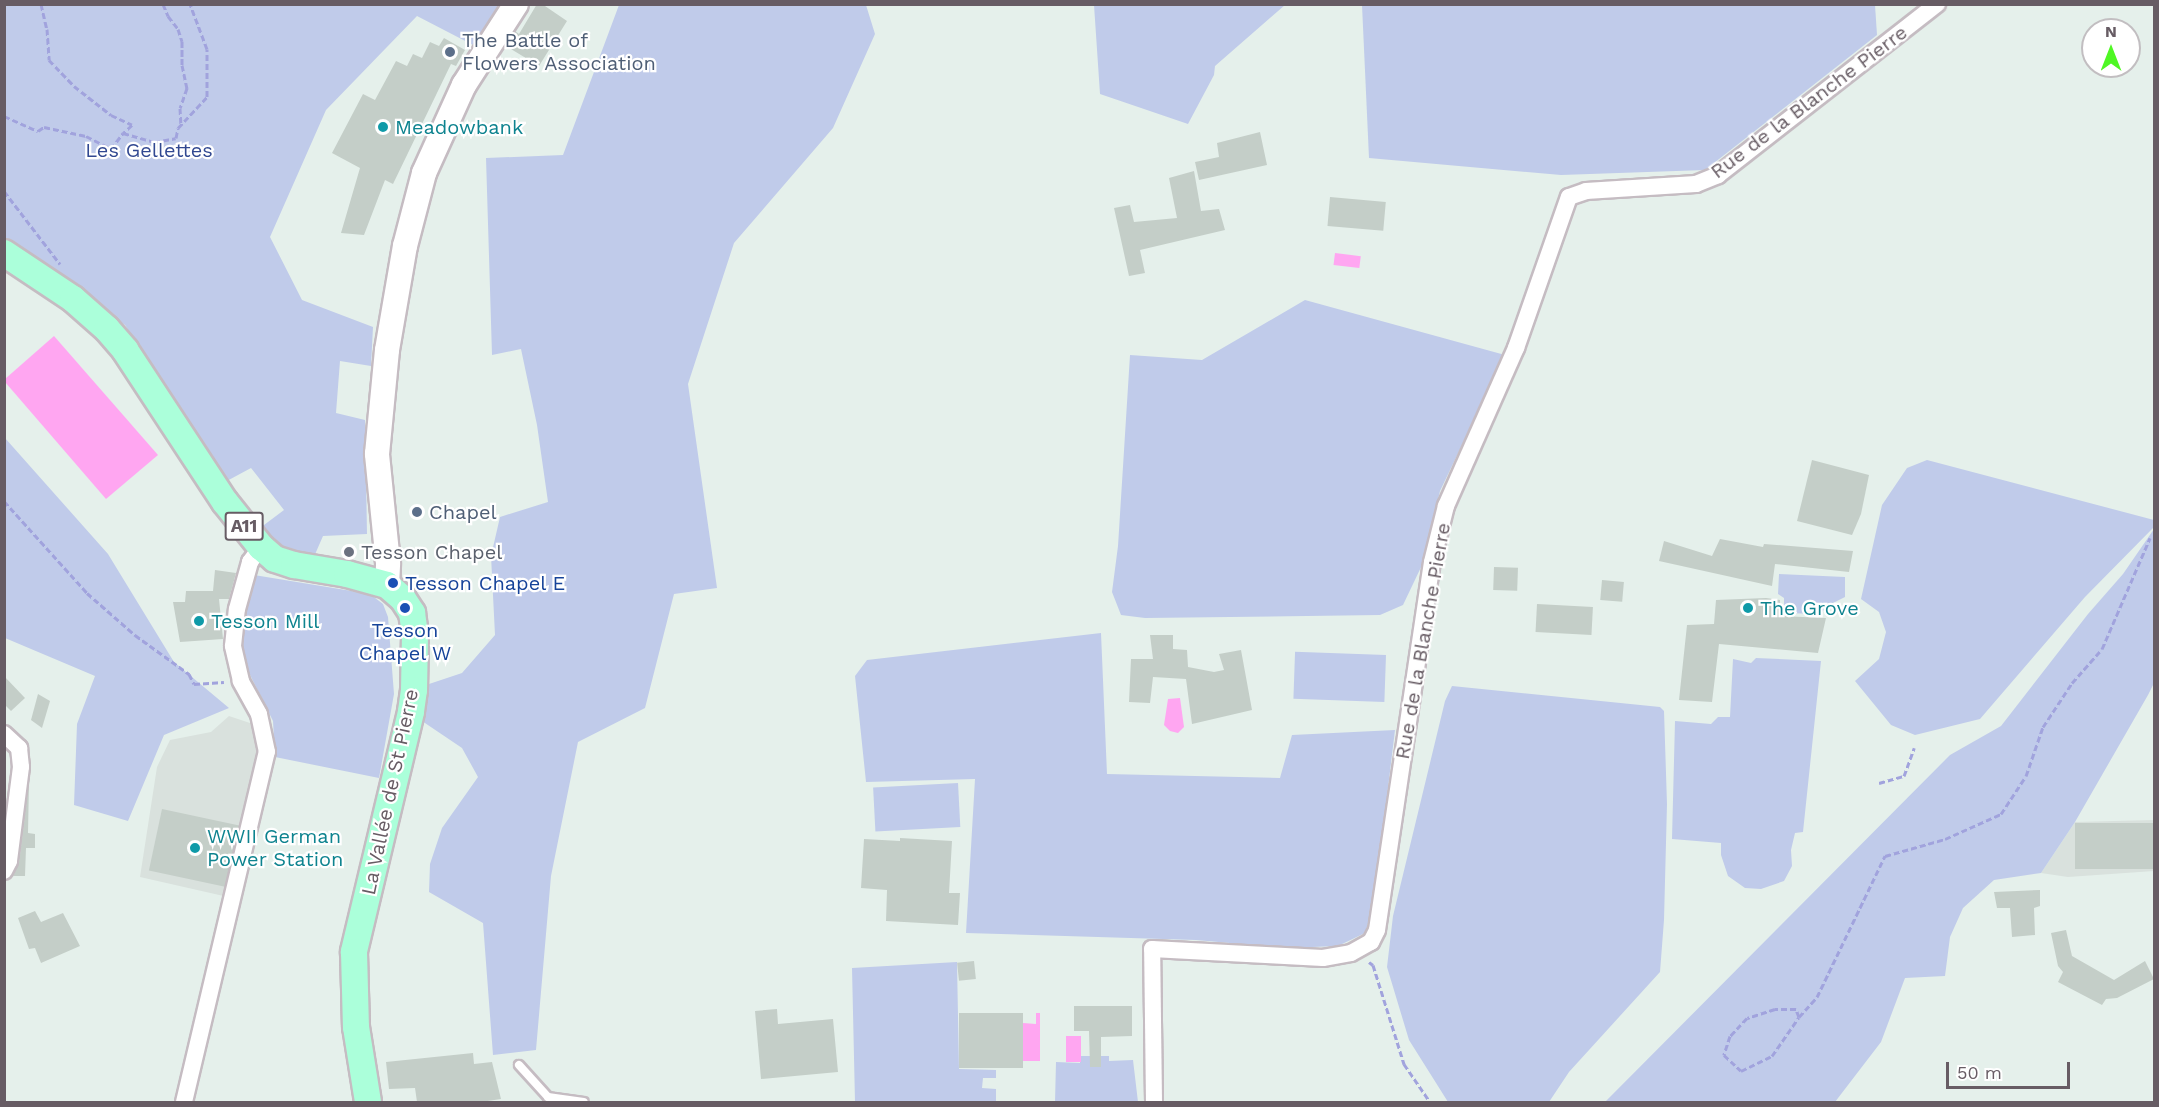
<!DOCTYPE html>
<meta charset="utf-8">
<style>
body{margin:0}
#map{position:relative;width:2159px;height:1107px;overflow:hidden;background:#e5f0eb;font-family:"Work Sans",sans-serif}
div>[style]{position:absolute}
.industrial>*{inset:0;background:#d9e1dd}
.green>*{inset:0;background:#c0cbea;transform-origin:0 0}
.water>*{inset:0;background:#ffa6f1;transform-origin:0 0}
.building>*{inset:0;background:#c4cec8;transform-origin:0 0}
.path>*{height:3px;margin-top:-1.5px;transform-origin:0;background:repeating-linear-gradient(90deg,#a1a3dd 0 6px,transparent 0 9px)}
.roads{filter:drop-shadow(2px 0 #c5bcc2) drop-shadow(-2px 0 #c5bcc2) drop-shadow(0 2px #c5bcc2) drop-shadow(0 -2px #c5bcc2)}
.service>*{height:8px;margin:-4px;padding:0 4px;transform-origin:4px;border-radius:4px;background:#fff}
.minor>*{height:16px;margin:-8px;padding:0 8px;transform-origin:8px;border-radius:8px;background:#fff}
.secondary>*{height:24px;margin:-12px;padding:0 12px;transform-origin:12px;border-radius:12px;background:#fff}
.primary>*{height:26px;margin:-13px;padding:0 13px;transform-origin:13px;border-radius:13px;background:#abffda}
.dots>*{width:16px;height:16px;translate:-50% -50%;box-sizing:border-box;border:3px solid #fff;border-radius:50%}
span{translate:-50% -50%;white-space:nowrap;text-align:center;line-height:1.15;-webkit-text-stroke:4.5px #fff;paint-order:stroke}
.shield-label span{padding:2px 4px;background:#fff;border:2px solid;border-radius:4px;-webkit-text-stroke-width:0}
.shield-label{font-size:18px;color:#675c64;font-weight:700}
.service-label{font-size:20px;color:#4e5e75}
.left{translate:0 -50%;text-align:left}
.street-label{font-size:20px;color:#675c64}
.culture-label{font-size:20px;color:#0d838f}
.park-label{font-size:20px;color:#314891}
.worship-label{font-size:20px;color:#5b616d}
.transit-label{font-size:20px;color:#164399}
.frame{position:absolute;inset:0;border:6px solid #675c64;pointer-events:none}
.north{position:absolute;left:2081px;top:18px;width:60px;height:60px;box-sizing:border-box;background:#fff;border:2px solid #c2bec1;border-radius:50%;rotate:0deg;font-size:16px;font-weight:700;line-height:24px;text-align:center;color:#675c64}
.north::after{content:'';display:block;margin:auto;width:21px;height:27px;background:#4ff724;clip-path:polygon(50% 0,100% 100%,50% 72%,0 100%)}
.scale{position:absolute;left:1946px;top:1062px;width:124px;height:27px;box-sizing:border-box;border:3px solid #675c64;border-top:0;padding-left:8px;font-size:18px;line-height:21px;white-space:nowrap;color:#675c64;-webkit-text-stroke:4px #fff;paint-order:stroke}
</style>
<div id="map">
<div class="industrial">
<div style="clip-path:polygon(229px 716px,253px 724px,258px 748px,228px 897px,140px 877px,157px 767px,170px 740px,211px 732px)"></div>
<div style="clip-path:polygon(2154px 820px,2154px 871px,2068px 877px,2041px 873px,2075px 822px)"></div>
</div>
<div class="green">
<div style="clip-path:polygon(4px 5px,503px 5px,473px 45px,417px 16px,326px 110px,270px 237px,302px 300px,373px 327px,371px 366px,340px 361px,336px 413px,365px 420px,367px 534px,323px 536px,313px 559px,283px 550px,260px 528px,284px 510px,251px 468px,225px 482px,125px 325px,5px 242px)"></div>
<div style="clip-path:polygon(619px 5px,866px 5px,875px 34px,833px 128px,734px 243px,688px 384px,717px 588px,674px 594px,645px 708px,578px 742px,551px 876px,536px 1050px,493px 1055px,483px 923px,429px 892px,430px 864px,442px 828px,478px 777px,462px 748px,419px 719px,426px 685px,462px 673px,495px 635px,491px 556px,500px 517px,548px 502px,537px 425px,521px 349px,492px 355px,486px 158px,563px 155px)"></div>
<div style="clip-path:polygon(1094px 5px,1285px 5px,1215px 66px,1214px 75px,1188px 124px,1100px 94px)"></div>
<div style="clip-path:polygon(1362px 5px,1875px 5px,1877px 35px,1705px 170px,1561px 175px,1369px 158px)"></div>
<div style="clip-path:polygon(1305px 300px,1505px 355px,1440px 491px,1423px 563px,1403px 605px,1380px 615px,1145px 618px,1121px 615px,1112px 592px,1118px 546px,1130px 355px,1202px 360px)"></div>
<div style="clip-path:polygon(5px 438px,108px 554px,174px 662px,229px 708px,164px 735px,128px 821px,74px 805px,77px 724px,95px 676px,5px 638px)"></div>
<div style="clip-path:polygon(1927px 460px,2154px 520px,2154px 527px,2085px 597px,1980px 719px,1915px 735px,1891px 725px,1855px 681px,1879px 659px,1886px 632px,1879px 612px,1861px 599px,1882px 505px,1907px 468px)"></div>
<div style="clip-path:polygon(2154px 529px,2154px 683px,2148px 695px,2075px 822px,2041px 873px,1994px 880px,1963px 908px,1950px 937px,1945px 976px,1905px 978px,1881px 1042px,1835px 1102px,1605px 1102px,1950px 755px,2001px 726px,2088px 614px,2123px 574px)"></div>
<div style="clip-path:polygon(1779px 574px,1845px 577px,1845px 597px,1829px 605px,1820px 614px,1784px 613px,1784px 598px,1778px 594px)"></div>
<div style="clip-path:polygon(254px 575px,370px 594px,383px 604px,388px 617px,394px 694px,379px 778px,275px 757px,273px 721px,241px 657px,245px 616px)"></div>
<div style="clip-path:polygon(1101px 633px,1107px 774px,1280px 778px,1292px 735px,1395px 730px,1374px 904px,1365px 933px,1338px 946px,1286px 948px,1196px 940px,966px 933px,975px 779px,866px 782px,855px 676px,867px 660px)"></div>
<div style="left:1386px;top:655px;width:47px;height:91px;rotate:92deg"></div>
<div style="clip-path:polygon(1756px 658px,1821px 661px,1803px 832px,1795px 833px,1791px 850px,1792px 866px,1784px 881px,1761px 889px,1745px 888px,1728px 876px,1721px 855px,1721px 843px,1672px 839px,1675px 721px,1711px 724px,1718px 717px,1730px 717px,1733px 659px,1751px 663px)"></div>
<div style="clip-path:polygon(1452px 686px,1660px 707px,1664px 711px,1667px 804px,1664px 920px,1660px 972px,1569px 1072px,1549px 1102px,1448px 1102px,1409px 1040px,1387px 967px,1393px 916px,1445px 701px)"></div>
<div style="left:958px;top:783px;width:44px;height:85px;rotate:87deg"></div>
<div style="clip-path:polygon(957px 962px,959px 1069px,996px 1070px,996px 1078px,983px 1078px,982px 1088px,996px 1089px,996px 1102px,855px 1102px,852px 968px)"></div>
<div style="clip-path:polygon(1080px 1056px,1109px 1056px,1109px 1061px,1133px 1060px,1138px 1102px,1055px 1102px,1056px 1062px,1080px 1063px)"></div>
</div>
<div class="water">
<div style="left:1335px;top:253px;width:26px;height:12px;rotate:7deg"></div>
<div style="clip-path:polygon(54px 336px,158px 455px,106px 499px,5px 382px,5px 379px)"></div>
<div style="clip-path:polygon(1180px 698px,1184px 727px,1178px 733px,1170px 731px,1164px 725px,1168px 699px)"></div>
<div style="clip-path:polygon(1036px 1013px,1040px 1013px,1040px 1061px,1023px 1061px,1023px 1023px,1036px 1024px)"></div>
<div style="left:1066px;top:1036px;width:15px;height:26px"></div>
</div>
<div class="building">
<div style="clip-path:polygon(537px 4px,542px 4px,567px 21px,539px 66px,506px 46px,515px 31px,519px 34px)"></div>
<div style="clip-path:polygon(444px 38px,465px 50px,456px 66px,451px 64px,393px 184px,385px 180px,364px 235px,341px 233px,360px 168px,332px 153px,363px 94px,375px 100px,396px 61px,407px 66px,413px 54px,422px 58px,430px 42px,439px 46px)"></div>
<div style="clip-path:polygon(1260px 132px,1267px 165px,1199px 180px,1195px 162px,1219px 157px,1217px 143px)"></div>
<div style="clip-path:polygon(1194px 171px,1201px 211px,1219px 209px,1225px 230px,1140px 250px,1145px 273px,1129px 276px,1114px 208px,1130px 205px,1134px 222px,1177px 218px,1169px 178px)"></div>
<div style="left:1330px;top:197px;width:56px;height:29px;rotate:5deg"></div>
<div style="clip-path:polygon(1812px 460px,1869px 475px,1861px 514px,1852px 535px,1797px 521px)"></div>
<div style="clip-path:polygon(1720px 539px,1763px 547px,1764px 544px,1853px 551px,1849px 572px,1775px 564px,1772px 586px,1659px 561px,1664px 541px,1712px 556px)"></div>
<div style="left:1494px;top:567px;width:24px;height:23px;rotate:2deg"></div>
<div style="clip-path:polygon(215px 570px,236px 573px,229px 599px,219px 599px,223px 639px,180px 642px,173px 602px,185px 602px,186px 591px,213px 591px)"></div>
<div style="left:1602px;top:580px;width:22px;height:20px;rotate:5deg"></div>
<div style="clip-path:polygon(1766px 598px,1780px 600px,1780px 616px,1826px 618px,1818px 653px,1719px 644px,1712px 702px,1679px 700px,1687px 625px,1714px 624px,1716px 600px)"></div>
<div style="left:1537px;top:604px;width:56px;height:28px;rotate:3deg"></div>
<div style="clip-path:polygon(1150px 635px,1173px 635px,1173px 649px,1187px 650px,1188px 667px,1214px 672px,1224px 670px,1219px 654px,1241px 650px,1252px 710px,1192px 724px,1186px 679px,1153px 677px,1150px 703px,1129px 702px,1131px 659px,1153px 659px)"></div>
<div style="clip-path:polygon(4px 676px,25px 698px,11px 711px,4px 704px)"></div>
<div style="clip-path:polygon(38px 694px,50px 701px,42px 728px,31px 720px)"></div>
<div style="clip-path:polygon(29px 783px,28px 833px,35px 834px,35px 848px,26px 848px,25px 876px,13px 876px,19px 862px)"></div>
<div style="left:162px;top:809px;width:79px;height:63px;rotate:12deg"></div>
<div style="left:2154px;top:823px;width:46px;height:79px;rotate:90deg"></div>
<div style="clip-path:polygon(900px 838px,952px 841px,949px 893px,960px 893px,958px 925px,886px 921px,887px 890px,861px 888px,864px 839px,900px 841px)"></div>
<div style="clip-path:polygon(2040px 890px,2040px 906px,2034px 908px,2035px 935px,2012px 937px,2010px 908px,1997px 908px,1994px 892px)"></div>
<div style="clip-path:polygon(35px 911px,41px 922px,63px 913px,80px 946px,41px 963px,35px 948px,29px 949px,18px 918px)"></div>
<div style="clip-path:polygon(2066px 930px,2072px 956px,2114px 980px,2145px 961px,2154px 979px,2117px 998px,2106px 999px,2102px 1005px,2058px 982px,2063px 972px,2058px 966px,2051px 933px)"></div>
<div style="left:974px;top:961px;width:18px;height:17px;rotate:84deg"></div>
<div style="clip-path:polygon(1074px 1006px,1132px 1006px,1132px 1036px,1101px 1037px,1101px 1067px,1090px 1067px,1089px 1031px,1074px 1031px)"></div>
<div style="clip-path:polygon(777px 1009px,778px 1024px,833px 1019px,838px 1072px,761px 1079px,755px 1011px)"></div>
<div style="left:959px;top:1013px;width:64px;height:55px"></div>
<div style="clip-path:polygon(473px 1053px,474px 1064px,492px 1062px,501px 1099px,481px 1102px,417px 1102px,415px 1088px,389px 1089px,386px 1062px)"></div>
</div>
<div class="path">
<div style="left:41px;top:4px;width:26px;rotate:77deg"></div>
<div style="left:47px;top:29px;width:31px;rotate:86deg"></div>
<div style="left:49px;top:60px;width:36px;rotate:46deg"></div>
<div style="left:74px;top:86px;width:47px;rotate:38.1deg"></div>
<div style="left:111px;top:115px;width:23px;rotate:25deg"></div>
<div style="left:132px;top:125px;width:12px;rotate:138deg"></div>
<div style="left:163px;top:4px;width:13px;rotate:67deg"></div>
<div style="left:168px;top:16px;width:16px;rotate:52deg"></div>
<div style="left:178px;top:29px;width:13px;rotate:72deg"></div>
<div style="left:182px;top:41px;width:24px;rotate:90deg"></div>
<div style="left:182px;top:65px;width:24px;rotate:78deg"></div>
<div style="left:187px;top:88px;width:21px;rotate:109deg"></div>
<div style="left:180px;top:108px;width:17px;rotate:87deg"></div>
<div style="left:4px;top:116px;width:37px;rotate:24deg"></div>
<div style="left:38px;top:131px;width:7px;rotate:-34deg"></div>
<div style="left:44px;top:127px;width:43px;rotate:12.1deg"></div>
<div style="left:86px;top:136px;width:28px;rotate:27deg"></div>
<div style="left:111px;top:149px;width:20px;rotate:-53deg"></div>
<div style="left:123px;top:133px;width:32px;rotate:16deg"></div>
<div style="left:154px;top:142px;width:22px;rotate:-10deg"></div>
<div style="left:176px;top:138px;width:10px;rotate:-79deg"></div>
<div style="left:178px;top:128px;width:42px;rotate:-46.9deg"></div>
<div style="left:207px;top:97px;width:48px;rotate:-90deg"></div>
<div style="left:207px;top:49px;width:48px;rotate:-110.7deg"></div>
<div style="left:4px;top:191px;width:92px;rotate:52.5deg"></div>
<div style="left:4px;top:501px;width:124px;rotate:47.9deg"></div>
<div style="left:87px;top:593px;width:64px;rotate:41.2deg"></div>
<div style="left:135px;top:635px;width:67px;rotate:35.8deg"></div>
<div style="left:189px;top:674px;width:11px;rotate:63deg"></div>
<div style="left:194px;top:684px;width:30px;rotate:-4deg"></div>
<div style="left:1879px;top:783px;width:26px;rotate:-16deg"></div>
<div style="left:1904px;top:776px;width:30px;rotate:-70deg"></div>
<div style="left:1369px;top:962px;width:5px;rotate:37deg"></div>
<div style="left:1373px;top:965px;width:104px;rotate:72.6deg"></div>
<div style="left:1404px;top:1064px;width:46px;rotate:55.6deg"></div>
<div style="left:1799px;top:1017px;width:9px;rotate:-111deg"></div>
<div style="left:1796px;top:1009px;width:21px;rotate:180deg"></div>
<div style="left:1775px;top:1009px;width:29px;rotate:162deg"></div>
<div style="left:1747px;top:1018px;width:25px;rotate:133deg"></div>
<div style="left:1730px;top:1036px;width:20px;rotate:108deg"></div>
<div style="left:1724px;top:1055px;width:23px;rotate:43deg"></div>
<div style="left:1741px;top:1071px;width:34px;rotate:-26deg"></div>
<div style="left:1772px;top:1056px;width:47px;rotate:-55.3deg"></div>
<div style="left:1799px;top:1017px;width:27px;rotate:-48deg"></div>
<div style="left:1817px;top:997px;width:157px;rotate:-64.3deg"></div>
<div style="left:1885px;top:856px;width:62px;rotate:-15.8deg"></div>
<div style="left:1945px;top:839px;width:61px;rotate:-24.1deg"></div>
<div style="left:2001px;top:814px;width:45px;rotate:-56.7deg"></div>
<div style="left:2026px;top:776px;width:52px;rotate:-70.9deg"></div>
<div style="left:2043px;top:727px;width:53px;rotate:-56.6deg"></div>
<div style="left:2072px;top:683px;width:45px;rotate:-48.6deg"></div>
<div style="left:2102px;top:649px;width:121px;rotate:-66.6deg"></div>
</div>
<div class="roads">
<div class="service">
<div style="left:519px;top:1065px;width:43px;rotate:47.8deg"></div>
<div style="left:548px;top:1097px;width:36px;rotate:8deg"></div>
</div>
<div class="minor">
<div style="left:4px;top:734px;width:21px;rotate:43deg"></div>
<div style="left:19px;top:748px;width:19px;rotate:84deg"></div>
<div style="left:21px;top:767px;width:95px;rotate:97.3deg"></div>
<div style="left:9px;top:861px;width:11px;rotate:117deg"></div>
<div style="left:184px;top:1102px;width:360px;rotate:-76.7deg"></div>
<div style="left:267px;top:752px;width:39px;rotate:-102deg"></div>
<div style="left:259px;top:714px;width:38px;rotate:-119deg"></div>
<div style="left:241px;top:681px;width:36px;rotate:-103deg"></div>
<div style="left:233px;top:646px;width:37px;rotate:-84deg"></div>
<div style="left:237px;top:609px;width:49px;rotate:-74.5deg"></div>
<div style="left:250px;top:562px;width:19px;rotate:-54deg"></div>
<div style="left:1154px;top:1102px;width:153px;rotate:-90.7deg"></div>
<div style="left:1152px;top:949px;width:171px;rotate:3deg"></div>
<div style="left:1323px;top:958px;width:28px;rotate:-10deg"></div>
<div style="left:1351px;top:953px;width:23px;rotate:-29deg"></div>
<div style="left:1371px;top:942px;width:13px;rotate:-63deg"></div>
<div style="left:1377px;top:930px;width:372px;rotate:-81.5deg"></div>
<div style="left:1432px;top:562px;width:58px;rotate:-76deg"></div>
<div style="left:1446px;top:506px;width:173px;rotate:-66.1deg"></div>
<div style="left:1516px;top:348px;width:160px;rotate:-70.7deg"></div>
<div style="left:1569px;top:197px;width:18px;rotate:-19deg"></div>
<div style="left:1586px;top:191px;width:110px;rotate:-3.6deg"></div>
<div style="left:1696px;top:184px;width:24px;rotate:-22deg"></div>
<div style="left:1718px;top:175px;width:278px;rotate:-38deg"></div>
</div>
<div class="secondary">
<div style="left:387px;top:585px;width:22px;rotate:-87deg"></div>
<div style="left:388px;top:563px;width:110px;rotate:-95.8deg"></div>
<div style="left:377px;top:454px;width:104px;rotate:-84.5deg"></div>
<div style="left:387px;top:350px;width:106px;rotate:-80.2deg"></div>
<div style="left:405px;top:246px;width:75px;rotate:-75.4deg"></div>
<div style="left:424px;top:173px;width:97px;rotate:-65.6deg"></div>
<div style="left:464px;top:85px;width:96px;rotate:-57.3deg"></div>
</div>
<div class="primary">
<div style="left:4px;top:253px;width:83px;rotate:33.7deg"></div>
<div style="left:73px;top:299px;width:45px;rotate:41.4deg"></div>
<div style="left:107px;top:329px;width:28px;rotate:49deg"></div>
<div style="left:125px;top:350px;width:182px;rotate:56.7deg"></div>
<div style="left:225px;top:502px;width:58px;rotate:51.3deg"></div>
<div style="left:261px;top:547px;width:18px;rotate:41deg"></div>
<div style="left:275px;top:559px;width:20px;rotate:18deg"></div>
<div style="left:294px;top:565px;width:54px;rotate:9.6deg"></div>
<div style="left:347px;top:574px;width:41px;rotate:15.4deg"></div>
<div style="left:387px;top:585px;width:21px;rotate:41deg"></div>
<div style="left:403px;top:599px;width:17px;rotate:57deg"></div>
<div style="left:412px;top:613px;width:21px;rotate:82deg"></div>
<div style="left:415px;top:634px;width:56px;rotate:91deg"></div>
<div style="left:414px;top:690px;width:22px;rotate:98deg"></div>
<div style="left:411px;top:712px;width:247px;rotate:103.4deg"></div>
<div style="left:354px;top:952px;width:75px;rotate:88.5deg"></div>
<div style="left:356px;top:1027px;width:76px;rotate:80.9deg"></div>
</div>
</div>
<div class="dots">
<div style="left:450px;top:52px;background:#5c6f8a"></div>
<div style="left:383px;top:127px;background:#0f9aa8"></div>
<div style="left:417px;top:512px;background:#5c6f8a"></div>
<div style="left:349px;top:552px;background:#6b7280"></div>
<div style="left:393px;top:583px;background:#1a4fb4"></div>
<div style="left:405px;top:608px;background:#1a4fb4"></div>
<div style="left:1748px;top:608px;background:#0f9aa8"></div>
<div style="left:199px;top:621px;background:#0f9aa8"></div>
<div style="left:195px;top:848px;background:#0f9aa8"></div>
</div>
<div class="shield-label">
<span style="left:244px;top:526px">A11</span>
</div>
<div class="service-label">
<span class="left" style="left:462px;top:52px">The Battle of<br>Flowers Association</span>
<span class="left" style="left:429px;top:512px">Chapel</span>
</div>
<div class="street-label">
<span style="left:1809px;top:102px;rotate:-37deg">Rue de la Blanche Pierre</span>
<span style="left:1423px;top:641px;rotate:-80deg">Rue de la Blanche Pierre</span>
<span style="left:390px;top:792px;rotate:-78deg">La Vallée de St Pierre</span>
</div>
<div class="culture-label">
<span class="left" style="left:395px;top:127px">Meadowbank</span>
<span class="left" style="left:1760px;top:608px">The Grove</span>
<span class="left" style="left:211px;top:621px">Tesson Mill</span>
<span class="left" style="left:207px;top:848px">WWII German<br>Power Station</span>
</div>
<div class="park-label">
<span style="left:149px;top:150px">Les Gellettes</span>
</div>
<div class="worship-label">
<span class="left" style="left:361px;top:552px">Tesson Chapel</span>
</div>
<div class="transit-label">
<span class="left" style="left:405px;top:583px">Tesson Chapel E</span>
<span style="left:405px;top:642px">Tesson<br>Chapel W</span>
</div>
<div class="frame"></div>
<div class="north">N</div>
<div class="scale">50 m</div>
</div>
